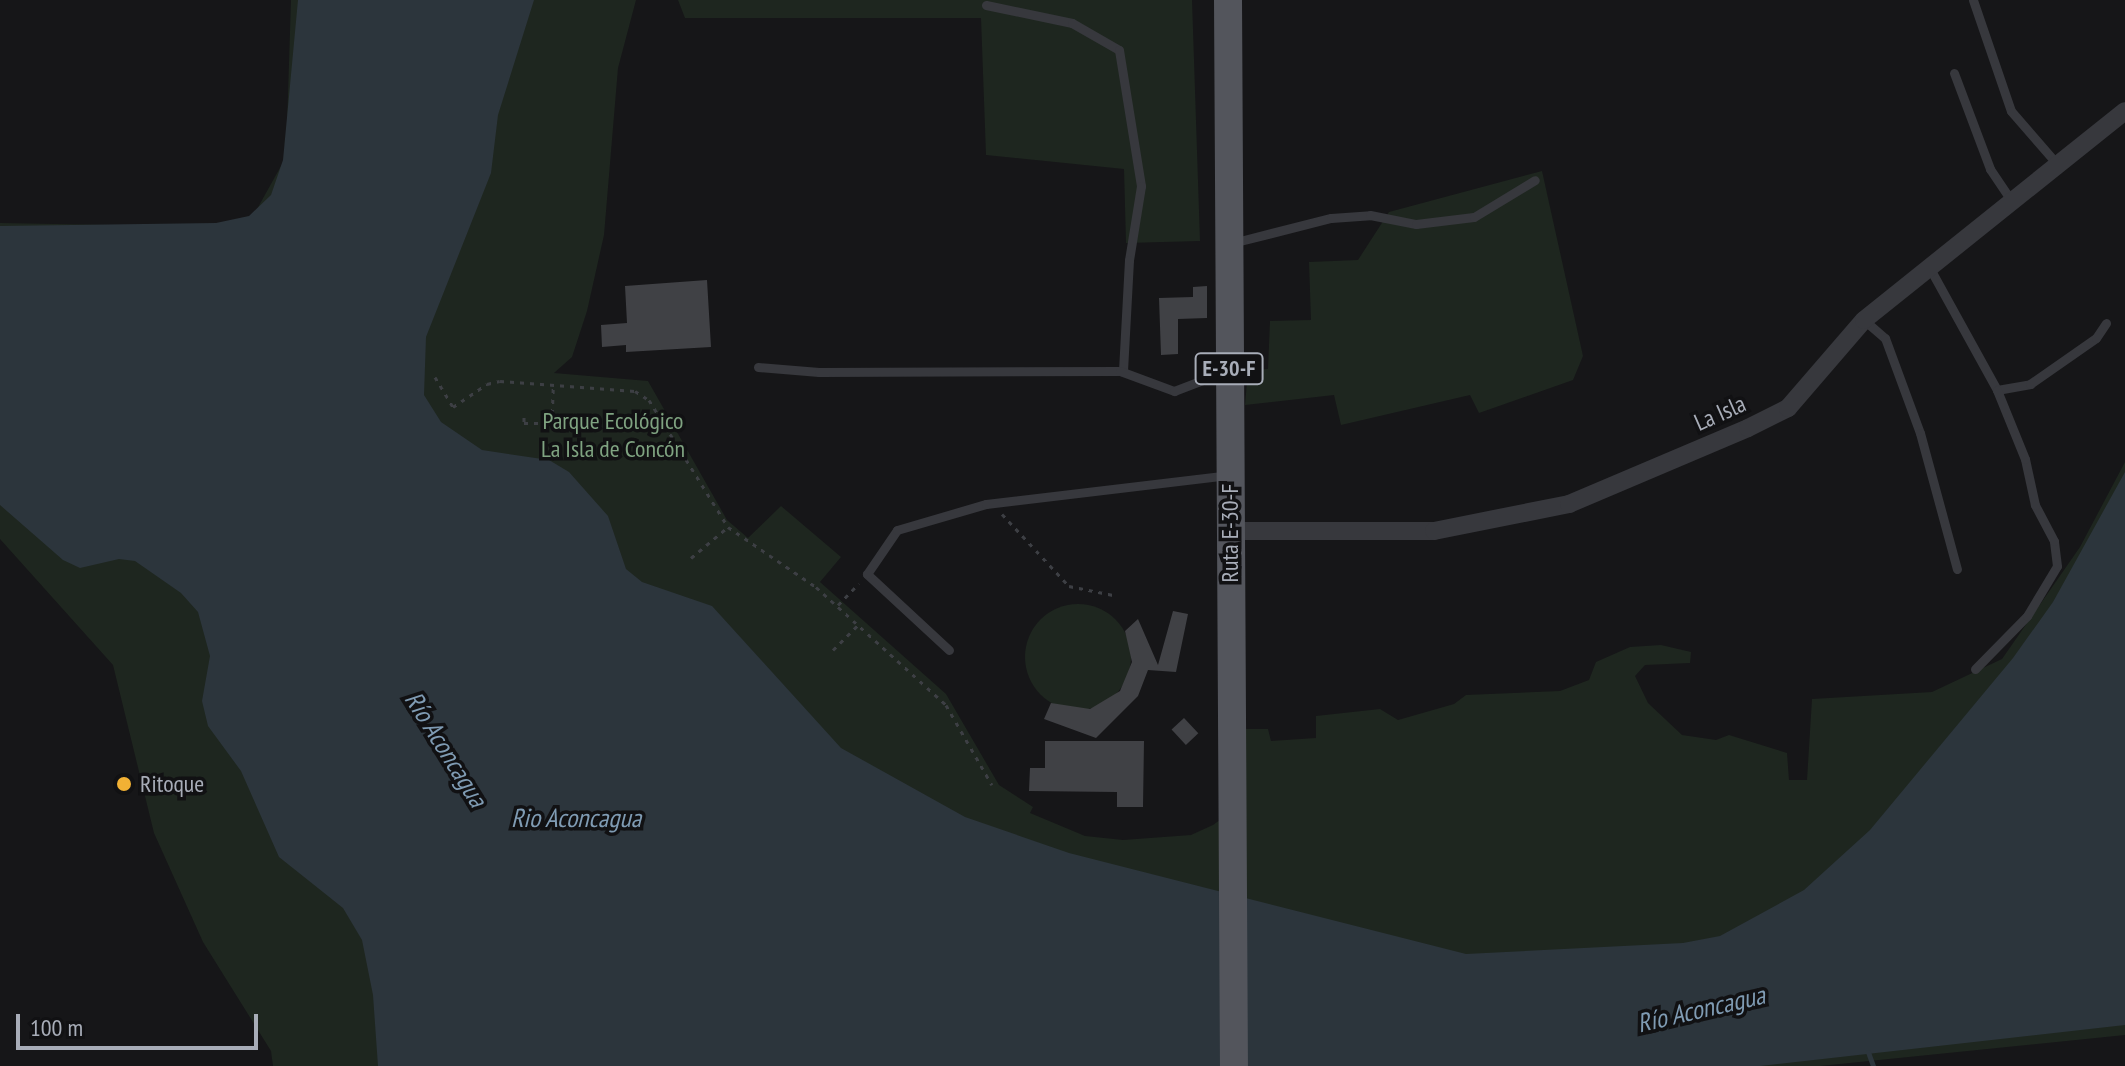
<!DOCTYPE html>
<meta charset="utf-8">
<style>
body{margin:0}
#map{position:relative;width:2125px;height:1066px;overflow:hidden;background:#161618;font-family:"PT Sans Narrow",sans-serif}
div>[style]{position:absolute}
.green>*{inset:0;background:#1e261f}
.round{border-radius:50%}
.water>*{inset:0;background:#2c353c}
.stream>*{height:5px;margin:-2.5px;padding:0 2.5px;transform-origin:2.5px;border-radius:2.5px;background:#2c353c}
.building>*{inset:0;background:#404145;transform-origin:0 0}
.path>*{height:3px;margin-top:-1.5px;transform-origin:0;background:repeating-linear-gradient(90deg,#3d3f44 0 4px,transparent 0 10px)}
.lane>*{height:9px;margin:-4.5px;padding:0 4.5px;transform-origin:4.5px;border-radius:4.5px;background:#37383d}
.street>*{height:18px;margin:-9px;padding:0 9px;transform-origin:9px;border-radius:9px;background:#37383d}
.primary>*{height:28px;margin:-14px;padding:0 14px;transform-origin:14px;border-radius:14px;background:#53555c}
.dots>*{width:22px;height:22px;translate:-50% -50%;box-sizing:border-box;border:4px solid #111113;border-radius:50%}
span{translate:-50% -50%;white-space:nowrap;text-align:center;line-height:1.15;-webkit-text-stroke:7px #111113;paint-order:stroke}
.shield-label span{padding:2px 6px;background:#111113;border:2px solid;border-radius:6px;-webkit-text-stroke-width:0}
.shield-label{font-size:22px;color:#a8adb8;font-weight:700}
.street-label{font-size:24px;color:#a8adb8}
.park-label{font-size:24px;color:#7fa381}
.poi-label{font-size:24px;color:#a8adb8}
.left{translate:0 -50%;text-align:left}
.water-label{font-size:26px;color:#7f9bb3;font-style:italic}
.scale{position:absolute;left:16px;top:1014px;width:242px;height:36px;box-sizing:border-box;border:4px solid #a8adb8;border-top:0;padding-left:10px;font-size:24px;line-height:28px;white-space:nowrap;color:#a8adb8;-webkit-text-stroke:6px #111113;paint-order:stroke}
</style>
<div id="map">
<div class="green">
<div style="clip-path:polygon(291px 0,636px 0,618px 68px,604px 235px,587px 311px,572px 357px,554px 373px,648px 381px,727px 520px,748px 538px,781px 506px,841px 557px,820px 582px,946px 694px,999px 785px,1033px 807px,1030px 813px,1085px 836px,1123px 840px,1191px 835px,1213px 825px,1243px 803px,1241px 729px,1268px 729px,1271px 741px,1316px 738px,1316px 716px,1380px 709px,1398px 720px,1454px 704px,1466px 695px,1560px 691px,1589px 680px,1596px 662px,1630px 647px,1661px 645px,1691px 652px,1690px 663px,1645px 665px,1635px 676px,1648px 703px,1682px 735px,1716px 740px,1729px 735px,1787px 753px,1789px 780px,1807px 780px,1812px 699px,1932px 692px,2002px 659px,2080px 547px,2125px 462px,2125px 1035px,1820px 1066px,273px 1066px,271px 1051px,203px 942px,154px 833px,113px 665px,0 539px,0 223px,224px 227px,251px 220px,286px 157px)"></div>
<div style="clip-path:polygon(678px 0,1192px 0,1200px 241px,1126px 243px,1124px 169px,986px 155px,981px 18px,685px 18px)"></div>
<div style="clip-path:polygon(1542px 171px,1583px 356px,1573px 380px,1479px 413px,1470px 395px,1341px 425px,1334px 395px,1245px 405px,1248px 370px,1268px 369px,1270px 321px,1311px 320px,1309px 262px,1358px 260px,1389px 212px)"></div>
<div class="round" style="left:1025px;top:604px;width:106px;height:106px"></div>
</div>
<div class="water">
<div style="clip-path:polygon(298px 0,534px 0,498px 115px,491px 173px,426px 337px,424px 395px,441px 422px,482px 450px,549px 460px,569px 472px,608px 516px,626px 569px,642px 582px,712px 606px,841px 748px,965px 817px,1069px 853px,1466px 954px,1683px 943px,1720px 936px,1804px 890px,1870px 830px,2013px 658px,2053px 602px,2125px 472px,2125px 1025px,1760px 1066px,378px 1066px,373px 995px,362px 940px,343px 908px,279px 857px,241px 771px,208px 726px,202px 701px,210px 656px,198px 612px,181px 593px,135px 561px,119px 559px,80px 568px,63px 560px,0 505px,0 226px,216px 223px,249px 216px,271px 195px,283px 160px)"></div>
</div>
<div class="stream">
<div style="left:1868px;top:1052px;width:15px;rotate:70deg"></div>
</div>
<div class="building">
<div style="clip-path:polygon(707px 280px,711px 347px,626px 352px,626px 345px,602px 347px,601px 325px,627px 323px,625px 286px)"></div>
<div style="clip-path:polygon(1207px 286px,1207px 318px,1178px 319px,1178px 354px,1161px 355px,1159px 298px,1193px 297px,1193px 287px)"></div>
<div style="clip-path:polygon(1173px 611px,1188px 614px,1176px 672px,1148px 670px,1138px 696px,1096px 738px,1044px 719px,1051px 703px,1090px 709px,1120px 691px,1132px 662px,1125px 631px,1138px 619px,1158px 665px)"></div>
<div style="left:1184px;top:718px;width:21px;height:17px;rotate:47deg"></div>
<div style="clip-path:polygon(1045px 741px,1144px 741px,1143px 807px,1117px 807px,1117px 792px,1029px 791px,1030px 768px,1045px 768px)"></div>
</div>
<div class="path">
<div style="left:435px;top:377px;width:35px;rotate:59deg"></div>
<div style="left:453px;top:407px;width:41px;rotate:-34.1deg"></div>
<div style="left:487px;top:384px;width:13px;rotate:-13deg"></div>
<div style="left:500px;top:381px;width:135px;rotate:4.2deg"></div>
<div style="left:635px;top:391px;width:17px;rotate:33deg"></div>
<div style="left:649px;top:400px;width:150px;rotate:58.1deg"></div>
<div style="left:728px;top:527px;width:107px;rotate:34.3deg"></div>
<div style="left:816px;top:587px;width:176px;rotate:42.2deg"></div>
<div style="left:946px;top:705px;width:92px;rotate:60.1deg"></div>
<div style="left:524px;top:417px;width:6px;rotate:90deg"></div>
<div style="left:524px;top:423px;width:28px"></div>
<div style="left:552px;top:423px;width:37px;rotate:-88deg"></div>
<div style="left:1002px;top:514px;width:98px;rotate:47.1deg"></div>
<div style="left:1069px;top:586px;width:45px;rotate:11.6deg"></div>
<div style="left:691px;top:558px;width:48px;rotate:-40deg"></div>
<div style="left:838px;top:605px;width:30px;rotate:-46deg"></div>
<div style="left:833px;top:650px;width:37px;rotate:-45deg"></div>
</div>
<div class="lane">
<div style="left:1973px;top:0;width:117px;rotate:71.1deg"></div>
<div style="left:2011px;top:111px;width:70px;rotate:49deg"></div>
<div style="left:986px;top:5px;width:88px;rotate:11.8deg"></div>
<div style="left:1072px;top:23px;width:54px;rotate:29.9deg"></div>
<div style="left:1119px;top:50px;width:138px;rotate:80.8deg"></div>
<div style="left:1141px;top:186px;width:75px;rotate:99.2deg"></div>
<div style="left:1129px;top:260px;width:112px;rotate:93.1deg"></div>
<div style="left:1954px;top:73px;width:103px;rotate:69.4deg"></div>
<div style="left:1990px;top:169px;width:37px;rotate:56deg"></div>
<div style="left:1232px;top:243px;width:102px;rotate:-14.2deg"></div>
<div style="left:1331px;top:218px;width:39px;rotate:-4deg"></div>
<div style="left:1370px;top:215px;width:47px;rotate:11.1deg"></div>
<div style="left:1416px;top:224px;width:58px;rotate:-6.9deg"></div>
<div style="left:1474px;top:217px;width:71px;rotate:-31.2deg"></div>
<div style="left:1928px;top:265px;width:143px;rotate:61.1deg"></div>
<div style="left:1997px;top:390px;width:34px;rotate:-10deg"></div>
<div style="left:2030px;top:384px;width:80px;rotate:-34.9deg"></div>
<div style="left:2096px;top:338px;width:18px;rotate:-56deg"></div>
<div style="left:1864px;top:320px;width:28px;rotate:41deg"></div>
<div style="left:1885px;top:338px;width:101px;rotate:69.8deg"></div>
<div style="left:1920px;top:433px;width:141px;rotate:74.8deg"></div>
<div style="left:758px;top:367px;width:61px;rotate:4.7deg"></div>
<div style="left:819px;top:372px;width:301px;rotate:-0.2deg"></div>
<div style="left:1120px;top:371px;width:58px;rotate:20.3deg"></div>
<div style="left:1174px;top:391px;width:56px;rotate:-21deg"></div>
<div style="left:949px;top:650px;width:112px;rotate:-137.2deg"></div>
<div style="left:867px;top:574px;width:53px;rotate:-55.7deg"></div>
<div style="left:897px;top:530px;width:93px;rotate:-16.3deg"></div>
<div style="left:986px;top:504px;width:244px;rotate:-6.8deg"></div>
<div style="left:1975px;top:669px;width:74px;rotate:-45.5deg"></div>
<div style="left:2027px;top:616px;width:58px;rotate:-59deg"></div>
<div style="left:2057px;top:566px;width:25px;rotate:-97deg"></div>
<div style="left:2054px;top:541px;width:41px;rotate:-117.8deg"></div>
<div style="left:2035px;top:505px;width:47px;rotate:-102.3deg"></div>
<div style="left:2025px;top:459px;width:74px;rotate:-112.1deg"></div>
</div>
<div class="street">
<div style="left:1230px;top:531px;width:204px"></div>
<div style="left:1434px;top:531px;width:138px;rotate:-11.3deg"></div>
<div style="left:1569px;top:504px;width:194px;rotate:-23deg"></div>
<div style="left:1748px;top:428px;width:45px;rotate:-26.6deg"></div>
<div style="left:1788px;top:408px;width:116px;rotate:-49.2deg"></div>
<div style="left:1864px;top:320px;width:334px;rotate:-38.7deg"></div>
</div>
<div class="primary">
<div style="left:1228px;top:0;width:1066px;rotate:89.68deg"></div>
</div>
<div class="dots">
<div style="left:124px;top:784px;background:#f2b134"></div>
</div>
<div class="shield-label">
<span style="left:1229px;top:369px">E-30-F</span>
</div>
<div class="street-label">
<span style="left:1720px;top:413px;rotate:-24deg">La Isla</span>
<span style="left:1230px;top:533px;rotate:-90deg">Ruta E-30-F</span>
</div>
<div class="park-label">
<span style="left:613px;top:435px">Parque Ecológico<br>La Isla de Concón</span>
</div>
<div class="poi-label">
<span class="left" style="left:140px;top:784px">Ritoque</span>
</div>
<div class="water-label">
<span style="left:446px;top:749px;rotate:58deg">Río Aconcagua</span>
<span style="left:576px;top:818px">Rio Aconcagua</span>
<span style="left:1701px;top:1009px;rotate:-13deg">Río Aconcagua</span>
</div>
<div class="scale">100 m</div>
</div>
